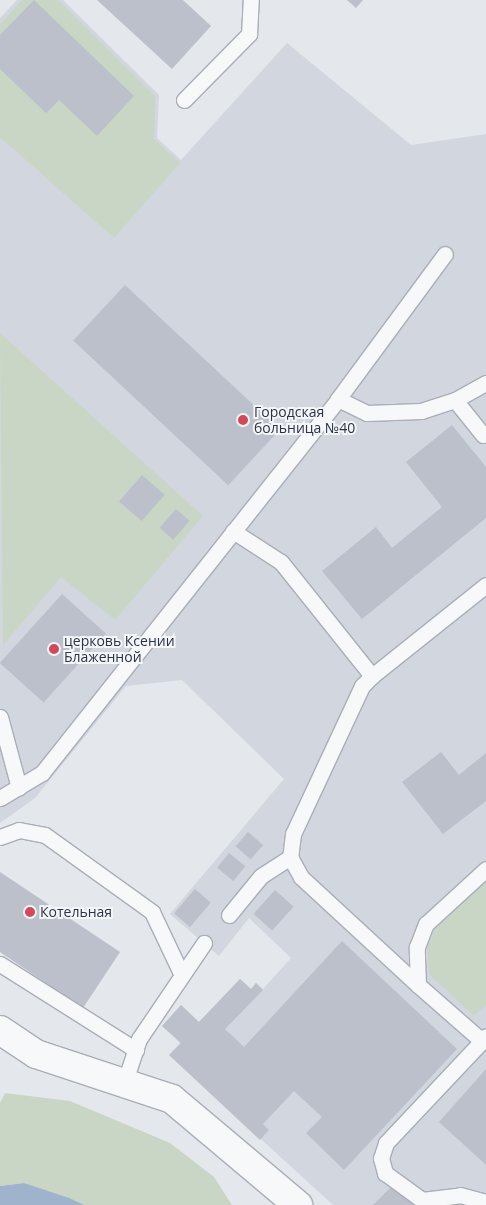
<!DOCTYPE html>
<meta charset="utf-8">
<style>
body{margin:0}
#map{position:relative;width:486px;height:1205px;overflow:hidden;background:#e4e7ec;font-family:"Open Sans",sans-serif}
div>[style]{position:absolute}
.built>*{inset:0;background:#d2d6de}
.green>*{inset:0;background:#c9d6c5}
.water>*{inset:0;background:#9fb4cc}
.building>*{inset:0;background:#bbc0ca;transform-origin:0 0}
.roads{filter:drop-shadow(1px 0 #a9aeb7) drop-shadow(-1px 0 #a9aeb7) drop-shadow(0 1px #a9aeb7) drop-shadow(0 -1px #a9aeb7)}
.lane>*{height:15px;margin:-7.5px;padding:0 7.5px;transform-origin:7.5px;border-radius:7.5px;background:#f7f8fa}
.street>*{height:28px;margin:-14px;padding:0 14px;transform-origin:14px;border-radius:14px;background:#f7f8fa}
.dots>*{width:14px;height:14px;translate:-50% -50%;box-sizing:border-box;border:2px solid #f4f6f9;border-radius:50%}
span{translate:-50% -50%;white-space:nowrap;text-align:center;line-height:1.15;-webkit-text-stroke:4px #f4f6f9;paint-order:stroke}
.poi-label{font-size:14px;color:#2b3445}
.left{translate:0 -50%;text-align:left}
</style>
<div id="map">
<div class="built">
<div style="clip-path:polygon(17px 0,63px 0,159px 95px,157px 138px,181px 160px,287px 43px,411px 145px,486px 134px,486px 1205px,333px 1205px,169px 1055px,180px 1043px,162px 1026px,181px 1005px,199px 1022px,240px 979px,251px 989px,256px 983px,263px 989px,291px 958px,249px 918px,219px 956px,170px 914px,284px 779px,182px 680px,126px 686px,35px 798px,0 823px,0 18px)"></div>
</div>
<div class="green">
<div style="clip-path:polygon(22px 0,58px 0,155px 96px,154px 139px,180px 163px,114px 238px,0 137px,0 24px)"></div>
<div style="clip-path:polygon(0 333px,203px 516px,115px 620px,61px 577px,3px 645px)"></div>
<div style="clip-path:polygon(486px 882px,486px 1005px,474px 1016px,429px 974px,427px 949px,435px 929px)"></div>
<div style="clip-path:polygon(5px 1093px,70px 1101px,170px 1143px,214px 1177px,232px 1205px,84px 1205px,24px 1183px,0 1186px,0 1103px)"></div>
</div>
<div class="water">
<div style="clip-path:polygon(24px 1183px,69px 1198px,84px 1205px,0 1205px,0 1186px)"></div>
</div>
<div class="building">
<div style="clip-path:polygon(34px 0,134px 96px,97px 136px,59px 100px,46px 113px,0 69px,0 35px)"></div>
<div style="clip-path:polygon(97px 0,183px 0,211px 26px,172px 69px)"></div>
<div style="clip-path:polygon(347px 0,363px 0,356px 8px)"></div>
<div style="left:125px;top:285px;width:212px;height:76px;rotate:43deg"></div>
<div style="clip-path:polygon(452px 425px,486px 467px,486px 518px,362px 619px,322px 571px,376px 527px,392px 548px,442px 507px,406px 462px)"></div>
<div style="left:142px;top:475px;width:30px;height:35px;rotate:41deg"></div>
<div style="left:176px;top:509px;width:18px;height:25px;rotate:41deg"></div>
<div style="left:62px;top:594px;width:59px;height:93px;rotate:42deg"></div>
<div style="clip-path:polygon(441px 752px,459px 775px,486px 753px,486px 801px,443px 834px,402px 782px)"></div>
<div style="left:248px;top:832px;width:20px;height:19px;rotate:41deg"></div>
<div style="left:229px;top:853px;width:21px;height:19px;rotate:39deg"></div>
<div style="clip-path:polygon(0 872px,120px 952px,83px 1008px,0 952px)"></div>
<div style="left:195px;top:889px;width:21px;height:32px;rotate:41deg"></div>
<div style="left:275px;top:890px;width:25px;height:32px;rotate:42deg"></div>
<div style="clip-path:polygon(342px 941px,457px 1049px,344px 1170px,306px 1133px,322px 1117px,294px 1091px,263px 1124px,269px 1130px,260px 1140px,169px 1055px,181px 1043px,162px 1026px,181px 1005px,199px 1022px,240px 979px,251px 989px,256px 983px,263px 990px,225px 1029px,244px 1047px)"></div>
<div style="clip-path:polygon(486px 1069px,486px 1165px,439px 1122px)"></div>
<div style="clip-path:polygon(394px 1184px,415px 1205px,373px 1205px)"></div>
</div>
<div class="roads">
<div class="lane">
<div style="left:184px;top:100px;width:93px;rotate:-45.4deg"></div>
<div style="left:249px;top:34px;width:34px;rotate:-87deg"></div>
<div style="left:338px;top:399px;width:32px;rotate:26deg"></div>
<div style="left:367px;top:413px;width:54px;rotate:-2.1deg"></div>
<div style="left:421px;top:411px;width:36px;rotate:-18deg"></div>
<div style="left:455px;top:400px;width:35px;rotate:-29deg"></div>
<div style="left:455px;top:400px;width:45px;rotate:51.3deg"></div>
<div style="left:233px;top:531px;width:57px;rotate:32.9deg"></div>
<div style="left:281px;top:562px;width:146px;rotate:51.4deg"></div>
<div style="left:372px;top:676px;width:146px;rotate:-38.6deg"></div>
<div style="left:372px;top:676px;width:14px;rotate:135deg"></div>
<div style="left:362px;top:686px;width:163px;rotate:115deg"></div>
<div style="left:293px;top:834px;width:23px;rotate:97deg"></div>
<div style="left:290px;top:857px;width:23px;rotate:61deg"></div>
<div style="left:301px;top:877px;width:159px;rotate:42.7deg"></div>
<div style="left:418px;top:985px;width:85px;rotate:41.2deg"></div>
<div style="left:482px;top:1041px;width:6px;rotate:-51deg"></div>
<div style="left:0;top:717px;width:73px;rotate:75deg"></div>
<div style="left:0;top:798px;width:49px;rotate:-30.8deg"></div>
<div style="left:42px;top:773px;width:477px;rotate:-51.6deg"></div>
<div style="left:338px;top:399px;width:180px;rotate:-53.6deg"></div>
<div style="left:0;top:837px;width:20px;rotate:-20deg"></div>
<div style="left:19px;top:830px;width:26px;rotate:11deg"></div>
<div style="left:45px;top:835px;width:132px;rotate:35.7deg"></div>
<div style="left:152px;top:912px;width:68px;rotate:64.6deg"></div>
<div style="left:229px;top:915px;width:50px;rotate:-50.6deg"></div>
<div style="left:261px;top:876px;width:35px;rotate:-33deg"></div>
<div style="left:0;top:964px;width:161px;rotate:32.3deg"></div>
<div style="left:418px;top:985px;width:38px;rotate:-92deg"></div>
<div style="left:417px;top:947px;width:25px;rotate:-69deg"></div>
<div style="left:426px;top:924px;width:81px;rotate:-42.5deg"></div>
<div style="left:482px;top:1041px;width:140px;rotate:133.3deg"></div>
<div style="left:386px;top:1143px;width:16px;rotate:108deg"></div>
<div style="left:381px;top:1158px;width:16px;rotate:75deg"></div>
<div style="left:385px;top:1173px;width:46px;rotate:36.1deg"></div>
<div style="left:422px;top:1200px;width:38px;rotate:-7deg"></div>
<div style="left:460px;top:1195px;width:27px;rotate:15deg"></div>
<div style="left:125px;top:1081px;width:44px;rotate:-71.6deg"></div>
<div style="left:139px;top:1039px;width:116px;rotate:-55.9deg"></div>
</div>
<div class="street">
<div style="left:0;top:1030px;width:43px;rotate:33.7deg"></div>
<div style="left:36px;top:1054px;width:143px;rotate:18.3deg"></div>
<div style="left:172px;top:1099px;width:165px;rotate:40.1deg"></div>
</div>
</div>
<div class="dots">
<div style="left:243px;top:420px;background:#d1495b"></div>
<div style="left:54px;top:649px;background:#d1495b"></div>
<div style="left:30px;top:912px;background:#d1495b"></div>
</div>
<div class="poi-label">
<span class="left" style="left:254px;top:420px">Городская<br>больница №40</span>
<span class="left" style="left:64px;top:649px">церковь Ксении<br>Блаженной</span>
<span class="left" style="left:40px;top:912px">Котельная</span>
</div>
</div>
